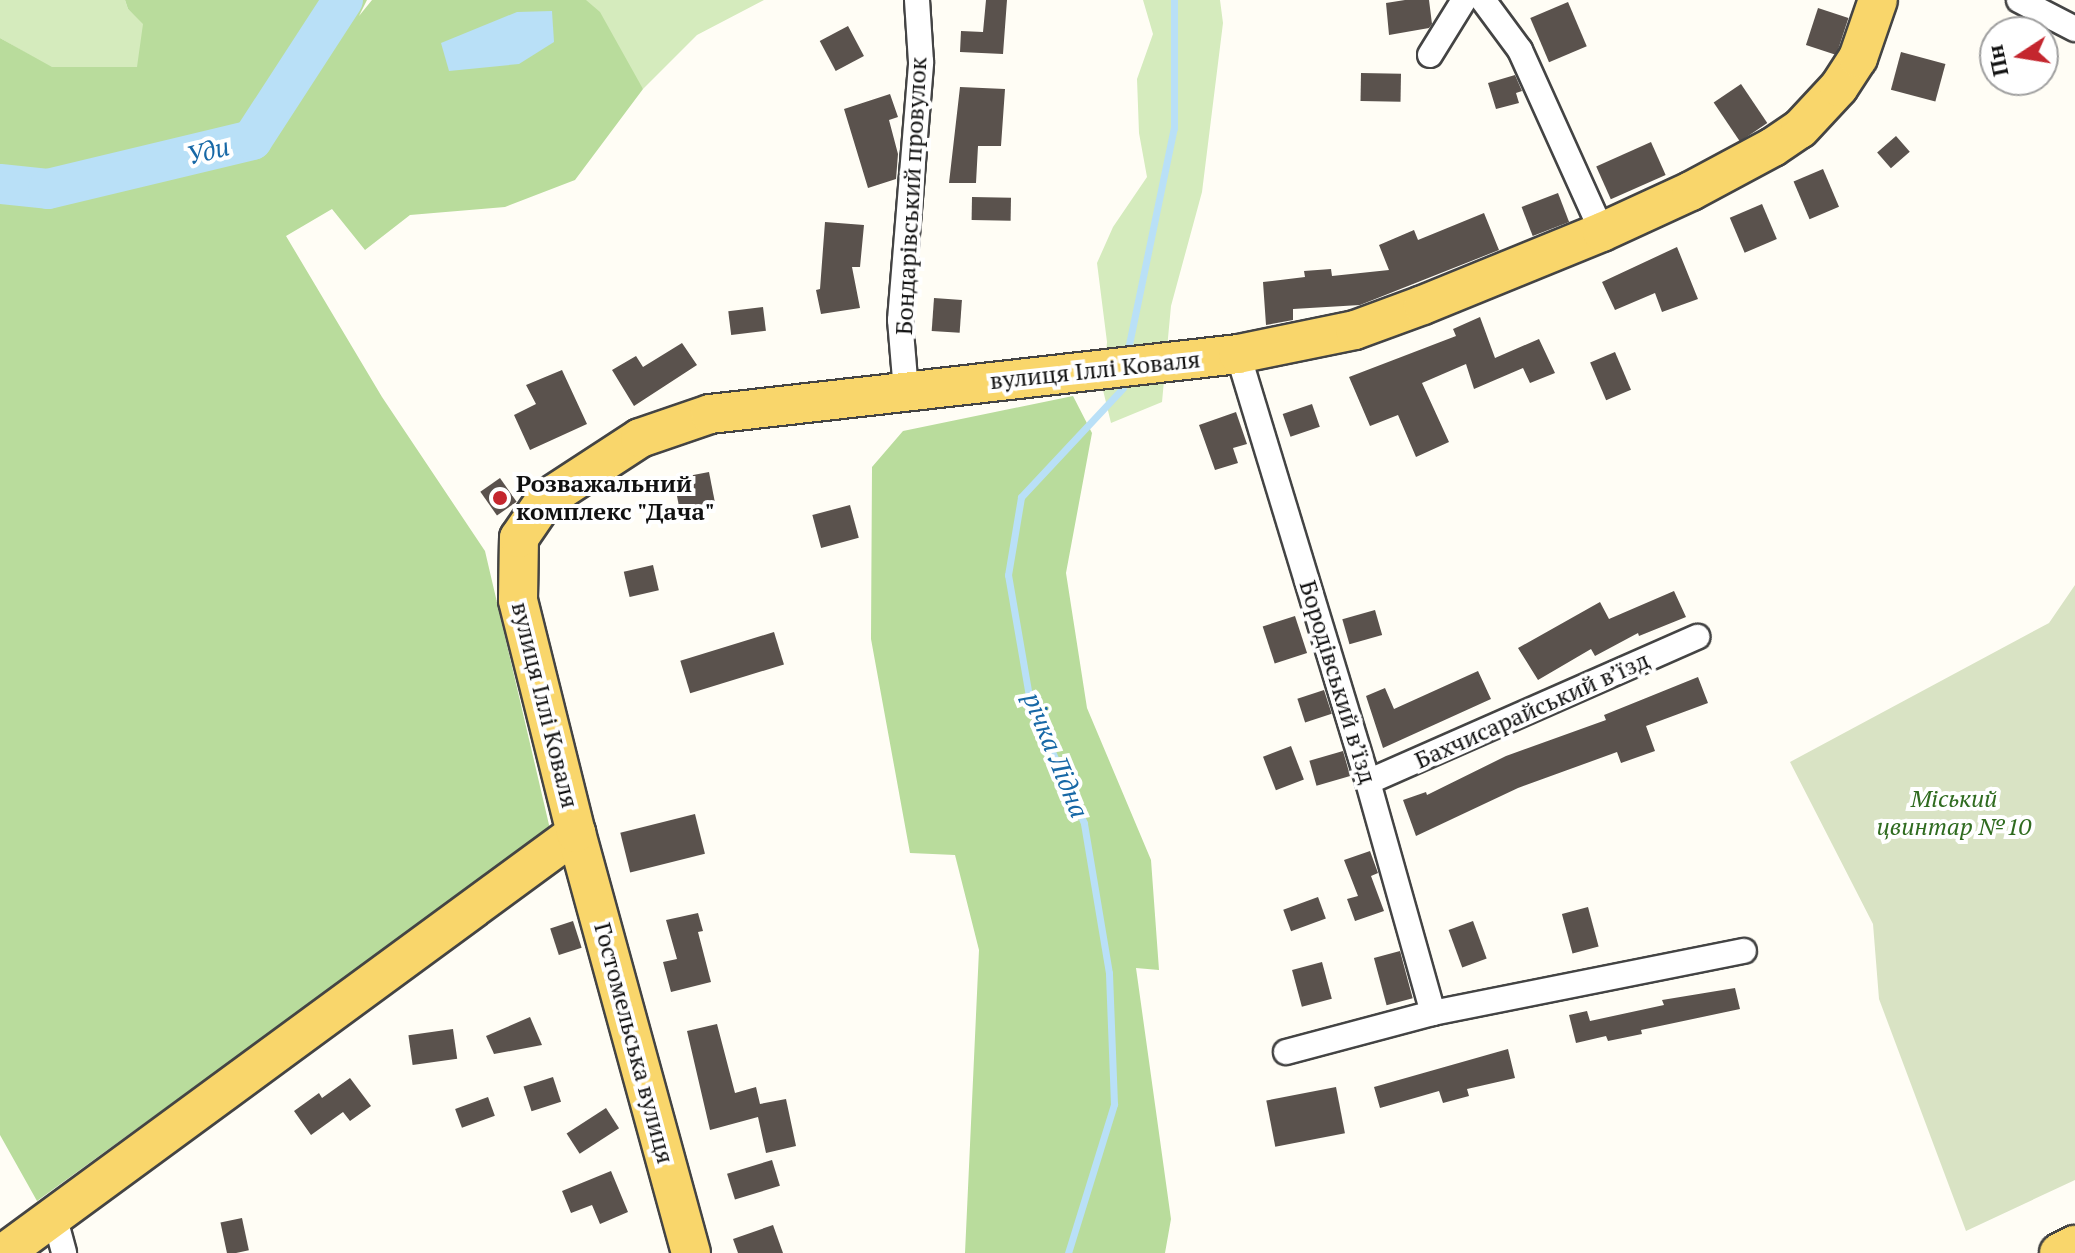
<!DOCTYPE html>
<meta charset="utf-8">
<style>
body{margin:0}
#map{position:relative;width:2075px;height:1253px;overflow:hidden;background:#fffdf5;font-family:"PT Serif",serif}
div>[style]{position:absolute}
.green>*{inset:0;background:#d5ebbd}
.forest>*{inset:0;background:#b9dc9c}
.cemetery>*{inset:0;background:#d9e3c4}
.water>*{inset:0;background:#b9e0f7}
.stream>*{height:7px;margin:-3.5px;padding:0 3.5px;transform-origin:3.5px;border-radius:3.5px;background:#b9e0f7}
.river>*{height:40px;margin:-20px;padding:0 20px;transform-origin:20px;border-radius:20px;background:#b9e0f7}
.building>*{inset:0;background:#5a524d;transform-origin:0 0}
.roads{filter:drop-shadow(2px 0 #444) drop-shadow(-2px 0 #444) drop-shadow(0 2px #444) drop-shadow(0 -2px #444)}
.street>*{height:24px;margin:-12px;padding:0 12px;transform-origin:12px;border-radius:12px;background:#fff}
.primary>*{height:38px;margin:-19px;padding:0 19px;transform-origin:19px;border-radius:19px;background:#f9d66b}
.dots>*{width:22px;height:22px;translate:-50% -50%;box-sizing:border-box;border:4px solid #fff;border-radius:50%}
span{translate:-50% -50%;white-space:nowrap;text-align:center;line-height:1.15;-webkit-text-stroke:8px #fff;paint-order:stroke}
.street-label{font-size:24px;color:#111}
.poi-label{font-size:24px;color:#111;font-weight:700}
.left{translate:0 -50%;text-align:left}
.park-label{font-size:24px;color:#2f6b1f;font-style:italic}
.water-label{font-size:26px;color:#1768a6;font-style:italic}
.north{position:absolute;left:1979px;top:16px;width:80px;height:80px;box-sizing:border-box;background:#fff;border:2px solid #a0a0a0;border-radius:50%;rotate:258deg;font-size:22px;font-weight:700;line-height:32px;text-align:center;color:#111}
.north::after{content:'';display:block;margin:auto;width:28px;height:36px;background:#c4262e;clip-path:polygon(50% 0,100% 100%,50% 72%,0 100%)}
</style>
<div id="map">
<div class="green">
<div style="clip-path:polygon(0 0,125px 0,128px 9px,146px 26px,138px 67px,52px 68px,0 38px)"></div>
<div style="clip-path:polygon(485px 0,764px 0,697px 35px,643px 89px)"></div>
<div style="clip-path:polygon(1143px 0,1220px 0,1223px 23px,1202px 192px,1171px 306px,1162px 402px,1111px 423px,1103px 390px,1107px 342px,1097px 263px,1113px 227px,1147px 177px,1139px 133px,1137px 79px,1153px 34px)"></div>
</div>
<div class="forest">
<div style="clip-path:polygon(125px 0,367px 0,359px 16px,372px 0,586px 0,600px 12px,643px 89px,575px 180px,505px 207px,410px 215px,365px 250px,332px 209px,286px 236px,382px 397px,485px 551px,550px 829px,37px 1201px,0 1135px,0 38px,52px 67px,137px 67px,143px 24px,128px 9px)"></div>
<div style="clip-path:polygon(1073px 396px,1092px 433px,1066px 573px,1087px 708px,1151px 860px,1159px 970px,1136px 968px,1171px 1219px,1165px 1253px,965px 1253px,979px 950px,955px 855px,910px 853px,871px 639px,872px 467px,903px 431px)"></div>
</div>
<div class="cemetery">
<div style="clip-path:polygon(2075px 585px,2075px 1180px,1966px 1231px,1879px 999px,1873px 924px,1790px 762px,2049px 623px)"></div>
</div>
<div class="water">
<div style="clip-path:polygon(552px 11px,554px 42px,519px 64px,449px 71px,441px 43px,517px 12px)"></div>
</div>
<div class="stream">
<div style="left:1127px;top:354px;width:231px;rotate:-78.3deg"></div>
<div style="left:1174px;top:128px;width:128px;rotate:-90deg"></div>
<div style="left:1068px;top:1253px;width:156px;rotate:-72.8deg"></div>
<div style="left:1114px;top:1104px;width:131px;rotate:-92.2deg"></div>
<div style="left:1109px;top:973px;width:152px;rotate:-99.5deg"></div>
<div style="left:1084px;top:823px;width:133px;rotate:-114.1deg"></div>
<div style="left:1030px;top:702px;width:129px;rotate:-99.8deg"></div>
<div style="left:1008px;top:575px;width:79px;rotate:-80.5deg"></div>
<div style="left:1021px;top:497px;width:149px;rotate:-46.9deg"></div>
</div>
<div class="river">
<div style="left:0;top:184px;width:48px;rotate:5.9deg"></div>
<div style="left:48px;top:189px;width:210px;rotate:-13.5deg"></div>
<div style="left:252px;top:140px;width:167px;rotate:-57deg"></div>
</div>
<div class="building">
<div style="clip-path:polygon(986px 0,1007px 0,1003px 54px,960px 52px,961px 31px,983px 32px)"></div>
<div style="clip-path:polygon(1405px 0,1429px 0,1432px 24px,1429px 28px,1389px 35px,1386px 3px)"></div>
<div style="left:1568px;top:2px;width:48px;height:41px;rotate:67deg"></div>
<div style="left:1818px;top:8px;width:32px;height:39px;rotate:18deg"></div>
<div style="left:848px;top:26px;width:34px;height:32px;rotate:62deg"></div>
<div style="left:1901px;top:52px;width:46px;height:39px;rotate:15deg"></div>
<div style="left:1361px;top:73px;width:40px;height:28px;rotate:1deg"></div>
<div style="clip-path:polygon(1515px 75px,1522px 91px,1516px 93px,1519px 103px,1496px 109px,1488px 83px)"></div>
<div style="left:1741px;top:84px;width:47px;height:33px;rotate:56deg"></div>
<div style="clip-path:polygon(960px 87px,1005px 89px,1001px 146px,978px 146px,976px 183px,949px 183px)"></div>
<div style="clip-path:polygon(890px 94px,898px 117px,889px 120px,898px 154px,896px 179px,868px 188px,844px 109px)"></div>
<div style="left:1896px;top:136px;width:21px;height:25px;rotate:49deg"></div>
<div style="left:1651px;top:142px;width:36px;height:60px;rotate:66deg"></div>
<div style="left:1823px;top:169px;width:41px;height:32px;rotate:67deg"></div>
<div style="left:1558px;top:193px;width:31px;height:39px;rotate:69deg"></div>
<div style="left:972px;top:197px;width:39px;height:23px;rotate:1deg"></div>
<div style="left:1762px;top:204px;width:38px;height:35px;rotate:67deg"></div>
<div style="clip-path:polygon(1484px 213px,1499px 250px,1360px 305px,1293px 309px,1293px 320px,1266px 325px,1263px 282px,1305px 277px,1304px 271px,1331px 269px,1332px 276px,1389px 270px,1379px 245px,1414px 230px,1418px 240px)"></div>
<div style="clip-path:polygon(825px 222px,864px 225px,860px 267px,852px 267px,860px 308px,821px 314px,816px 290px,820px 289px)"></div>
<div style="clip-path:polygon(1677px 247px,1698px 299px,1662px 312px,1655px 293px,1615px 310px,1602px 282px)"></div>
<div style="left:934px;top:298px;width:28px;height:33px;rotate:4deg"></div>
<div style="left:763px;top:307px;width:24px;height:35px;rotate:83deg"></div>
<div style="clip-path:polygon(1480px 317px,1495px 358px,1539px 339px,1555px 373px,1530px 383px,1523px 368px,1474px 389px,1466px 364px,1422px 383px,1449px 442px,1416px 457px,1398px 415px,1370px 426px,1349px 377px,1456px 336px,1453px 329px)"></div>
<div style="clip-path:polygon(682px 343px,697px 365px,634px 406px,612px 370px,636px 356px,643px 367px)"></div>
<div style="left:1615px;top:352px;width:41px;height:27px;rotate:67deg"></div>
<div style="clip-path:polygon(562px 370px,587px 424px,530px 450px,514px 415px,536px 404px,526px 385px)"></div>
<div style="left:1312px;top:404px;width:24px;height:31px;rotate:71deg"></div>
<div style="clip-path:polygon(1236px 412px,1247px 444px,1233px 448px,1238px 463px,1215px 470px,1199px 425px)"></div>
<div style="left:709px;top:472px;width:36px;height:36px;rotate:79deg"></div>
<div style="left:500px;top:478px;width:29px;height:24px;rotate:55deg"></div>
<div style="left:850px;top:505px;width:34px;height:39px;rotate:75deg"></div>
<div style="left:653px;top:565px;width:26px;height:30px;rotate:77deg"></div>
<div style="clip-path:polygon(1674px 591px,1686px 617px,1639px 636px,1638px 633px,1595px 656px,1591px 649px,1538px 680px,1518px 648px,1600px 602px,1609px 619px)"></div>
<div style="left:1375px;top:610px;width:26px;height:34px;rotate:74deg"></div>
<div style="left:1295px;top:616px;width:39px;height:34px;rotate:72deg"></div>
<div style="left:774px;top:632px;width:34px;height:98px;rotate:73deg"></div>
<div style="clip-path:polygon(1478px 671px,1491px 699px,1383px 748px,1366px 696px,1385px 688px,1394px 709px)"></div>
<div style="clip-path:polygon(1698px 677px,1708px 703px,1646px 726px,1655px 751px,1621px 763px,1617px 752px,1518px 788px,1416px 836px,1403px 800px,1426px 792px,1427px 795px,1506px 756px,1606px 720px,1604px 715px)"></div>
<div style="left:1324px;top:690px;width:25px;height:28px;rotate:72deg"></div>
<div style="left:1291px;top:746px;width:36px;height:30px;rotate:69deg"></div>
<div style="left:1343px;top:751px;width:26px;height:35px;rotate:74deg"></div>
<div style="left:695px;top:814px;width:41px;height:77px;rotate:76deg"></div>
<div style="clip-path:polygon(1370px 851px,1378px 873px,1371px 876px,1384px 911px,1355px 921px,1347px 899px,1358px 896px,1344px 860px)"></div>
<div style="left:1318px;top:897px;width:23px;height:37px;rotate:70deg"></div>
<div style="left:1588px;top:907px;width:41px;height:27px;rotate:75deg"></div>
<div style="clip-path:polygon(698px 913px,703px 931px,698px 932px,711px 982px,671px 992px,663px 962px,677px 959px,666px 920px)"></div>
<div style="left:573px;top:921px;width:28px;height:24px;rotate:72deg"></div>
<div style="left:1473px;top:921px;width:40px;height:26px;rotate:70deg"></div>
<div style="left:1400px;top:951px;width:49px;height:27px;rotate:75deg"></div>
<div style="left:1322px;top:962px;width:38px;height:31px;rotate:75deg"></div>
<div style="clip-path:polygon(1735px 988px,1740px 1009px,1641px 1030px,1642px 1034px,1608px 1041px,1606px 1036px,1576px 1043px,1569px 1015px,1587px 1011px,1590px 1021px,1664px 1005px,1662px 1000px)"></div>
<div style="clip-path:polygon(530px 1017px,542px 1045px,494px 1054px,486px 1036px)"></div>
<div style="clip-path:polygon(717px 1024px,735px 1093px,756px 1087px,760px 1104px,786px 1099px,796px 1146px,766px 1153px,758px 1117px,710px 1130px,687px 1031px)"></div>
<div style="left:453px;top:1029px;width:30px;height:45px;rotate:82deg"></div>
<div style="clip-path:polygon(1508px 1049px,1515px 1078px,1467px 1089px,1469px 1096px,1443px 1103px,1439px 1091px,1380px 1108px,1374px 1087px)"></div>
<div style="left:553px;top:1077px;width:26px;height:31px;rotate:72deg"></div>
<div style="clip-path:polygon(350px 1078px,371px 1106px,350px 1121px,343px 1112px,311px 1135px,294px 1111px,319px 1093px,322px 1098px)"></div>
<div style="left:1336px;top:1087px;width:47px;height:71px;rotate:79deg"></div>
<div style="left:488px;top:1097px;width:20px;height:35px;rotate:70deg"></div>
<div style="left:606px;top:1108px;width:24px;height:47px;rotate:57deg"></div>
<div style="left:772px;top:1160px;width:27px;height:47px;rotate:73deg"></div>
<div style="clip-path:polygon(611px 1171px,628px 1212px,600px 1224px,592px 1205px,571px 1213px,562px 1191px)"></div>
<div style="left:242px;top:1218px;width:33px;height:22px;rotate:78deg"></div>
<div style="clip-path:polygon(773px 1225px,783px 1253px,738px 1253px,733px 1239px)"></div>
</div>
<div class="roads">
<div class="street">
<div style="left:1483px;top:0;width:62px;rotate:53.5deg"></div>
<div style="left:1520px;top:50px;width:200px;rotate:65.7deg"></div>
<div style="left:2019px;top:0;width:63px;rotate:27.4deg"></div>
<div style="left:1430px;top:55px;width:65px;rotate:-58.3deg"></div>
<div style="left:1238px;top:354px;width:447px;rotate:73.1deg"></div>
<div style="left:1368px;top:782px;width:240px;rotate:74.3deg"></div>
<div style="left:906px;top:391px;width:71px;rotate:-94.8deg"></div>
<div style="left:900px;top:320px;width:259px;rotate:-85.3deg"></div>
<div style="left:921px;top:62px;width:62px;rotate:-93.7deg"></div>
<div style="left:1368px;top:782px;width:360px;rotate:-23.8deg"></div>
<div style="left:1286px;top:1052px;width:152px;rotate:-14.9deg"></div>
<div style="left:1433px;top:1013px;width:317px;rotate:-11.3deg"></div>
<div style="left:54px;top:1215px;width:39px;rotate:75deg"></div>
</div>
<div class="primary">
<div style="left:4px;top:1253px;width:710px;rotate:-36.29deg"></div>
<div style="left:691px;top:1253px;width:435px;rotate:-105.3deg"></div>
<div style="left:576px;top:833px;width:240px;rotate:-104deg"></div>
<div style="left:518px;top:600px;width:62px;rotate:-89.1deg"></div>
<div style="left:519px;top:538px;width:46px;rotate:-55.6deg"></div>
<div style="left:545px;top:500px;width:113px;rotate:-33.1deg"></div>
<div style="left:640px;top:438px;width:74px;rotate:-18.9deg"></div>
<div style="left:710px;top:414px;width:531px;rotate:-6.48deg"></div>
<div style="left:1238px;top:354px;width:119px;rotate:-11.6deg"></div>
<div style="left:1355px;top:330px;width:72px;rotate:-20.2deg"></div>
<div style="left:1423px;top:305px;width:193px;rotate:-22.2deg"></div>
<div style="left:1602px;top:232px;width:98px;rotate:-24.7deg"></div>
<div style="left:1691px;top:191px;width:93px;rotate:-28.2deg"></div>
<div style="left:1773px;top:147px;width:32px;rotate:-34deg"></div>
<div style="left:1800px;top:129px;width:57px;rotate:-47.1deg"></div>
<div style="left:1839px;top:87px;width:35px;rotate:-57deg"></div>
<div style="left:1858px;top:58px;width:61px;rotate:-71deg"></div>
<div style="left:2059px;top:1253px;width:18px;rotate:-27deg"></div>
</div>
</div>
<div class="dots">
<div style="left:500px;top:498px;background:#c4262e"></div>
</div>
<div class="street-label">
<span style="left:911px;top:196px;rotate:-87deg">Бондарівський провулок</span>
<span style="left:1095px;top:370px;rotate:-6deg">вулиця Іллі Коваля</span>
<span style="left:1338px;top:682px;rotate:73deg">Бородівський в’їзд</span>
<span style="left:545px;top:705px;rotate:76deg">вулиця Іллі Коваля</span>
<span style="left:1532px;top:710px;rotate:-24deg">Бахчисарайський в’їзд</span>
<span style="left:634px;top:1043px;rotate:75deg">Гостомельська вулиця</span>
</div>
<div class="poi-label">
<span class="left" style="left:516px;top:498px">Розважальний<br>комплекс "Дача"</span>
</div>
<div class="park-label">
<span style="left:1954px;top:813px">Міський<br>цвинтар №10</span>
</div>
<div class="water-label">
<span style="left:208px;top:151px;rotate:-14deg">Уди</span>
<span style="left:1056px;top:755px;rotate:68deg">річка Лідна</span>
</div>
<div class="north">Пн</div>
</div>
